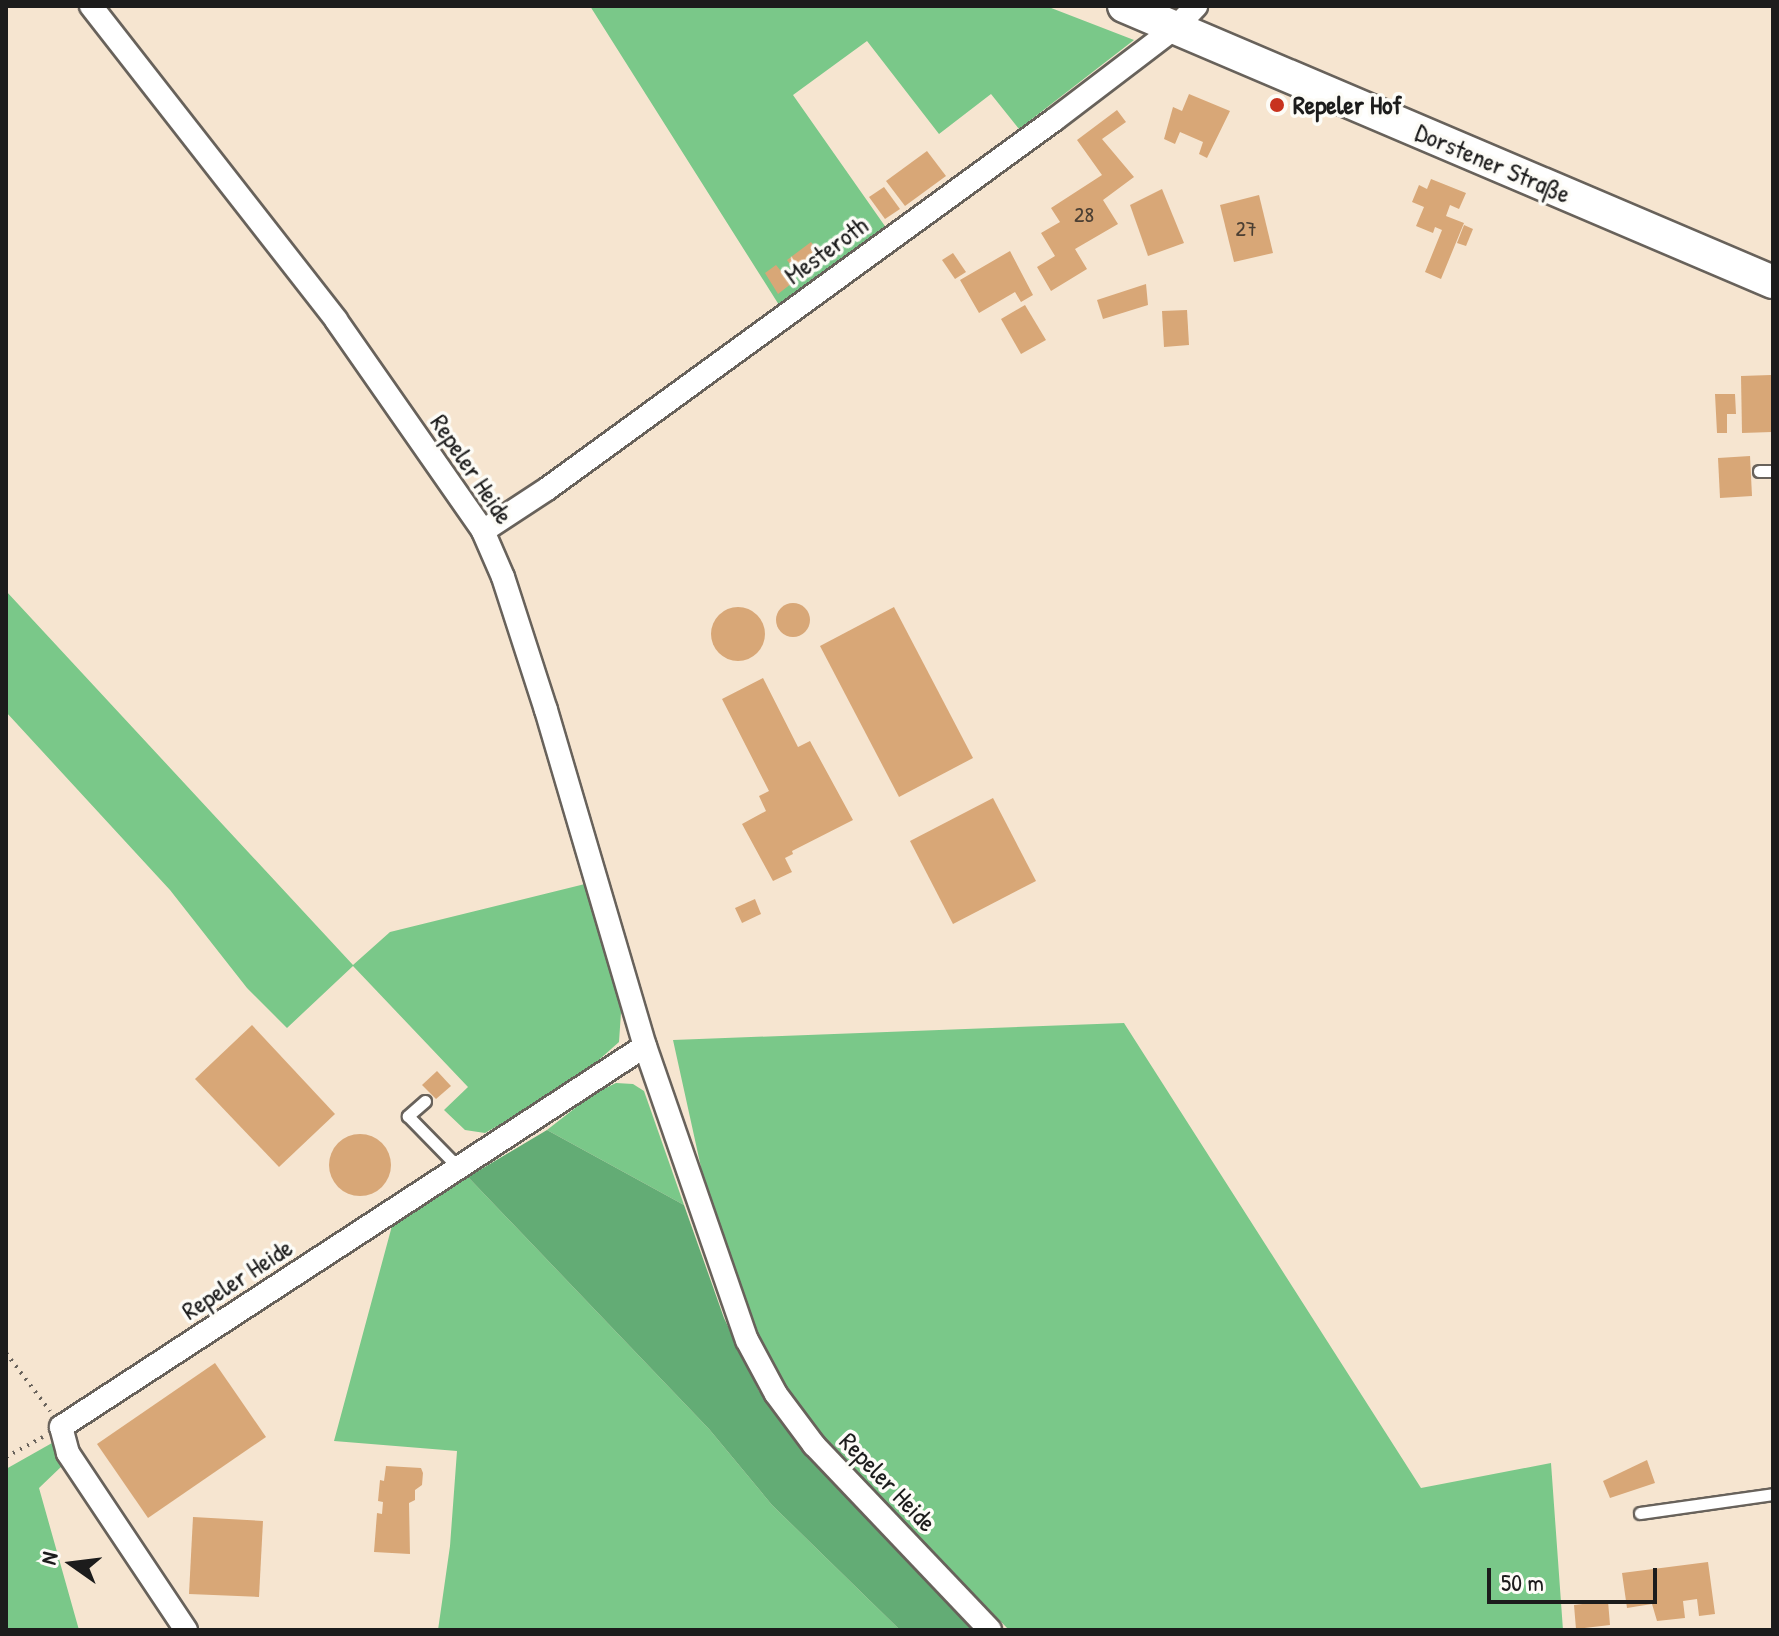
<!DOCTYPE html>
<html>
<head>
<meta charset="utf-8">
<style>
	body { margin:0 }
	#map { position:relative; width:1779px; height:1636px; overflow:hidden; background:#f6e5d0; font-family:"Patrick Hand",sans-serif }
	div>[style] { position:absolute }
	.green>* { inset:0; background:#7ac889 }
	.forest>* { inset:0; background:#63ac75 }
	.building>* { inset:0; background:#d8a777 }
	.round { border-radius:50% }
	.path>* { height:4px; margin-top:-2px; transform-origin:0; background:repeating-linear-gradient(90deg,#68625b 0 2px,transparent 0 8px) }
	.roads { filter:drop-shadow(2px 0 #68625b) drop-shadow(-2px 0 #68625b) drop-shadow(0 2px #68625b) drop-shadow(0 -2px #68625b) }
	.lane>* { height:11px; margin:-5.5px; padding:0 5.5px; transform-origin:5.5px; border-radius:5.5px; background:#fff }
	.street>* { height:22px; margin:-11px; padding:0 11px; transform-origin:11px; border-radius:11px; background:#fff }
	.secondary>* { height:32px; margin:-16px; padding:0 16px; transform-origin:16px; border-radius:16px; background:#fff }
	.dots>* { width:22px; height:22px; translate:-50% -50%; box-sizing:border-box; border:4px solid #fdfcf7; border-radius:50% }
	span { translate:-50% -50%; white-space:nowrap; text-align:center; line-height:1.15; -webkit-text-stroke:7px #fdfcf7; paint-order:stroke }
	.number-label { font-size:22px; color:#4b3f33 }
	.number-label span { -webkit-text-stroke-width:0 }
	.poi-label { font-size:26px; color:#1c1c1c; font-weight:700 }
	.left { translate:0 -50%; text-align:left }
	.street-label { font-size:26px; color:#1c1c1c }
	.frame { position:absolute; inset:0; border:8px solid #1c1c1c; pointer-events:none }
	.north { position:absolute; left:32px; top:1524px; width:80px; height:80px; -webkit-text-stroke:6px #fdfcf7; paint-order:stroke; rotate:284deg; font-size:22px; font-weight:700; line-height:32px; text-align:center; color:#1c1c1c }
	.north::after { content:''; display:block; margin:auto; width:28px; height:36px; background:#1c1c1c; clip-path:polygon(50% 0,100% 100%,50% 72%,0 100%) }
	.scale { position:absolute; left:1487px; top:1568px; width:170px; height:36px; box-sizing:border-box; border:4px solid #1c1c1c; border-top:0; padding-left:10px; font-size:24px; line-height:28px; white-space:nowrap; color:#1c1c1c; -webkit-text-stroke:6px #fdfcf7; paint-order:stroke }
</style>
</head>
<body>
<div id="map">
	<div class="green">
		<i style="clip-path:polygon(590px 6px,1046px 6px,1134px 40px,1019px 129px,991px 94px,939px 134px,867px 41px,793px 95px,887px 229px,779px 305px)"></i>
		<i style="clip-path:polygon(6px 591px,353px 965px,390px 932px,589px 883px,622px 998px,619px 1042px,574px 1082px,485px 1133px,465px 1130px,444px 1110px,468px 1087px,353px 966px,287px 1028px,247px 988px,170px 890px,6px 712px)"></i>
		<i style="clip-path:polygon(1124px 1023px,1421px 1488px,1551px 1463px,1563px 1630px,1009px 1630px,823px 1438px,768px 1361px,746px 1304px,706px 1190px,673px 1040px)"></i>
		<i style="clip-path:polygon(616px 1083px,633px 1084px,644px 1091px,684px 1205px,547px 1130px,593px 1094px)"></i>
		<i style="clip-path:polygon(468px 1177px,709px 1429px,772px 1505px,900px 1630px,438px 1630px,450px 1546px,457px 1451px,334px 1441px,393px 1222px)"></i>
		<i style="clip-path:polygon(52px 1443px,63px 1465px,39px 1488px,79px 1630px,6px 1630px,6px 1469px)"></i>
	</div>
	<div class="forest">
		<i style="clip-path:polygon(547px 1130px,684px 1205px,724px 1318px,759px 1391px,811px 1457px,984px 1630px,900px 1630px,772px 1505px,709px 1429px,468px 1177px)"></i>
	</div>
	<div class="building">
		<i style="clip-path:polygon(1189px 94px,1230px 111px,1207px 158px,1199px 154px,1203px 142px,1180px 132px,1175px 144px,1164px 139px,1173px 107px,1182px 111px)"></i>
		<i style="clip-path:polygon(1117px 110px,1126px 122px,1102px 139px,1134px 177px,1103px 200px,1118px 224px,1075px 249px,1087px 269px,1051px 291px,1037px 267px,1055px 256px,1041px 233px,1060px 222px,1051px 208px,1102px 175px,1077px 140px)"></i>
		<i style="clip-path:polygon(927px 151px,946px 176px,905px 206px,886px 181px)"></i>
		<i style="clip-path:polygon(1431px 179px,1466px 193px,1459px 209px,1450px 205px,1446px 216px,1464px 223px,1441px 279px,1425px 272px,1442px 230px,1435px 227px,1433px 233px,1416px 226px,1424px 207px,1412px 202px,1419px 185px,1427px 189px)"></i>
		<i style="clip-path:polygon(884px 187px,900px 209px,885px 219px,869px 197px)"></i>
		<i style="clip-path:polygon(1162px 189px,1184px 243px,1148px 256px,1130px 205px)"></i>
		<i style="clip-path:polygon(1259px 195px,1273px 253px,1234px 262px,1220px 205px)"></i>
		<i style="clip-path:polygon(1464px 225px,1473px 229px,1466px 246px,1457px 243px)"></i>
		<i style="clip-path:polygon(811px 242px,826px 262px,801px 280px,787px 260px)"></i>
		<i style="clip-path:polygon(1010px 251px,1033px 295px,1021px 302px,1015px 292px,979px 313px,960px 280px)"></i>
		<i style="clip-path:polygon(953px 253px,966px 272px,955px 279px,942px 260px)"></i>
		<i style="clip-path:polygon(776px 265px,781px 271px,787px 268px,796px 280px,778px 294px,765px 273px)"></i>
		<i style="clip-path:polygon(1146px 284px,1148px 305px,1103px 319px,1097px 300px)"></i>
		<i style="clip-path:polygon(1025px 305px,1046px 340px,1021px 354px,1001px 319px)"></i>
		<i style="clip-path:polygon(1187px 310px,1189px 345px,1164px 347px,1162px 311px)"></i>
		<i style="clip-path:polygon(1771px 375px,1772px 432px,1742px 433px,1741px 376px)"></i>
		<i style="clip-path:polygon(1715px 394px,1735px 394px,1736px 414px,1727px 414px,1727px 433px,1717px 433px)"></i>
		<i style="clip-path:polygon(1750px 456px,1752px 496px,1720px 498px,1718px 458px)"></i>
		<i class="round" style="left:776px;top:603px;width:34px;height:34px"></i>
		<i class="round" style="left:711px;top:607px;width:54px;height:54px"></i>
		<i style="clip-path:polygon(894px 607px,973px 758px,899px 797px,820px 646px)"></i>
		<i style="clip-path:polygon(763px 678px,798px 747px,810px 741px,853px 820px,792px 851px,793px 854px,785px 858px,792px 872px,773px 881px,742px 824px,766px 811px,759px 796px,769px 791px,722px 699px)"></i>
		<i style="clip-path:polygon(993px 798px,1036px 881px,953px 924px,910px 841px)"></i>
		<i style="clip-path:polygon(755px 899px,761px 914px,742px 923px,735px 908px)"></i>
		<i style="clip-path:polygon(252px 1025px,335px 1114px,279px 1167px,195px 1079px)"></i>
		<i style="clip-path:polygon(437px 1071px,451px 1086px,436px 1099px,422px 1085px)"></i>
		<i class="round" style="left:329px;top:1134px;width:62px;height:62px"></i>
		<i style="clip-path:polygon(215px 1363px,266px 1437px,148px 1518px,97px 1444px)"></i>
		<i style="clip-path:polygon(1647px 1460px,1655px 1483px,1610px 1498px,1603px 1481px)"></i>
		<i style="clip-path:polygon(386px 1466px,421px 1468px,423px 1473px,422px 1485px,415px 1490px,415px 1500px,409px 1503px,410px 1554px,374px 1552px,377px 1513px,382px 1514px,383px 1502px,378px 1501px,380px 1480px,384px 1481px)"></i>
		<i style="clip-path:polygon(193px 1517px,263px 1521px,259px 1597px,189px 1594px)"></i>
		<i style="clip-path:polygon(1708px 1562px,1715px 1614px,1699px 1616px,1697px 1599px,1683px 1601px,1685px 1618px,1657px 1621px,1652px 1604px,1627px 1608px,1622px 1573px)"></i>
		<i style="clip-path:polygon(1608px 1601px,1610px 1625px,1576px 1629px,1574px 1605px)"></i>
	</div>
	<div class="path">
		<i style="left:6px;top:1353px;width:73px;rotate:52.8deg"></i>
		<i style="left:6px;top:1457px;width:42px;rotate:-28.4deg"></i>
	</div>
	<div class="roads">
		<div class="lane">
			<i style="left:1759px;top:471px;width:14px"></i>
			<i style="left:425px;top:1101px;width:23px;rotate:139deg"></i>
			<i style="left:408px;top:1116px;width:73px;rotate:45.6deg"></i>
			<i style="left:1640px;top:1513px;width:134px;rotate:-8.1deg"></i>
		</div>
		<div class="street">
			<i style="left:91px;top:6px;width:398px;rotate:52deg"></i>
			<i style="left:336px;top:320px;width:257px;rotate:55.1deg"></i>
			<i style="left:483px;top:531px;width:50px;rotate:66.5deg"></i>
			<i style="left:503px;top:577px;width:140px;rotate:72.1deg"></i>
			<i style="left:546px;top:710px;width:350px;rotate:73.6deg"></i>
			<i style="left:645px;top:1046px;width:311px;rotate:70.9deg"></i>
			<i style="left:747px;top:1340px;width:61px;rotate:61.8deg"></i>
			<i style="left:776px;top:1394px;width:64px;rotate:53.3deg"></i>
			<i style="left:814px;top:1445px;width:255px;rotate:46.4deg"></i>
			<i style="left:483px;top:531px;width:77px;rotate:-33.3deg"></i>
			<i style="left:547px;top:489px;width:627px;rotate:-36.05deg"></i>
			<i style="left:1054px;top:120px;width:153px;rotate:-37.3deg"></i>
			<i style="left:1176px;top:27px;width:29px;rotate:-46deg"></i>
			<i style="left:186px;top:1630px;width:213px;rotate:-123.7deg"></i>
			<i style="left:68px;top:1453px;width:27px;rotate:-105deg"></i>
			<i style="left:61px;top:1427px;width:697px;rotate:-33.12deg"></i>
		</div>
		<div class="secondary">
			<i style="left:1124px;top:6px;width:705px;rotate:23.04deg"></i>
		</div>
	</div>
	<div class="dots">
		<i style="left:1277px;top:105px;background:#c8321e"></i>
	</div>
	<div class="number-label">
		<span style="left:1084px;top:215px">28</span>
		<span style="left:1246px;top:229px">27</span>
	</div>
	<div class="poi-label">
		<span class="left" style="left:1293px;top:105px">Repeler Hof</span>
	</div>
	<div class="street-label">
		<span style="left:1493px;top:163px;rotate:23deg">Dorstener Straße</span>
		<span style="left:826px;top:250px;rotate:-36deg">Mesteroth</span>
		<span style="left:472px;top:469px;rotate:56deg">Repeler Heide</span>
		<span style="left:237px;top:1279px;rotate:-33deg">Repeler Heide</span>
		<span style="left:888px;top:1482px;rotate:46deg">Repeler Heide</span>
	</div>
	<div class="frame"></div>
	<div class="north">N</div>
	<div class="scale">50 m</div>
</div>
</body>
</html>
